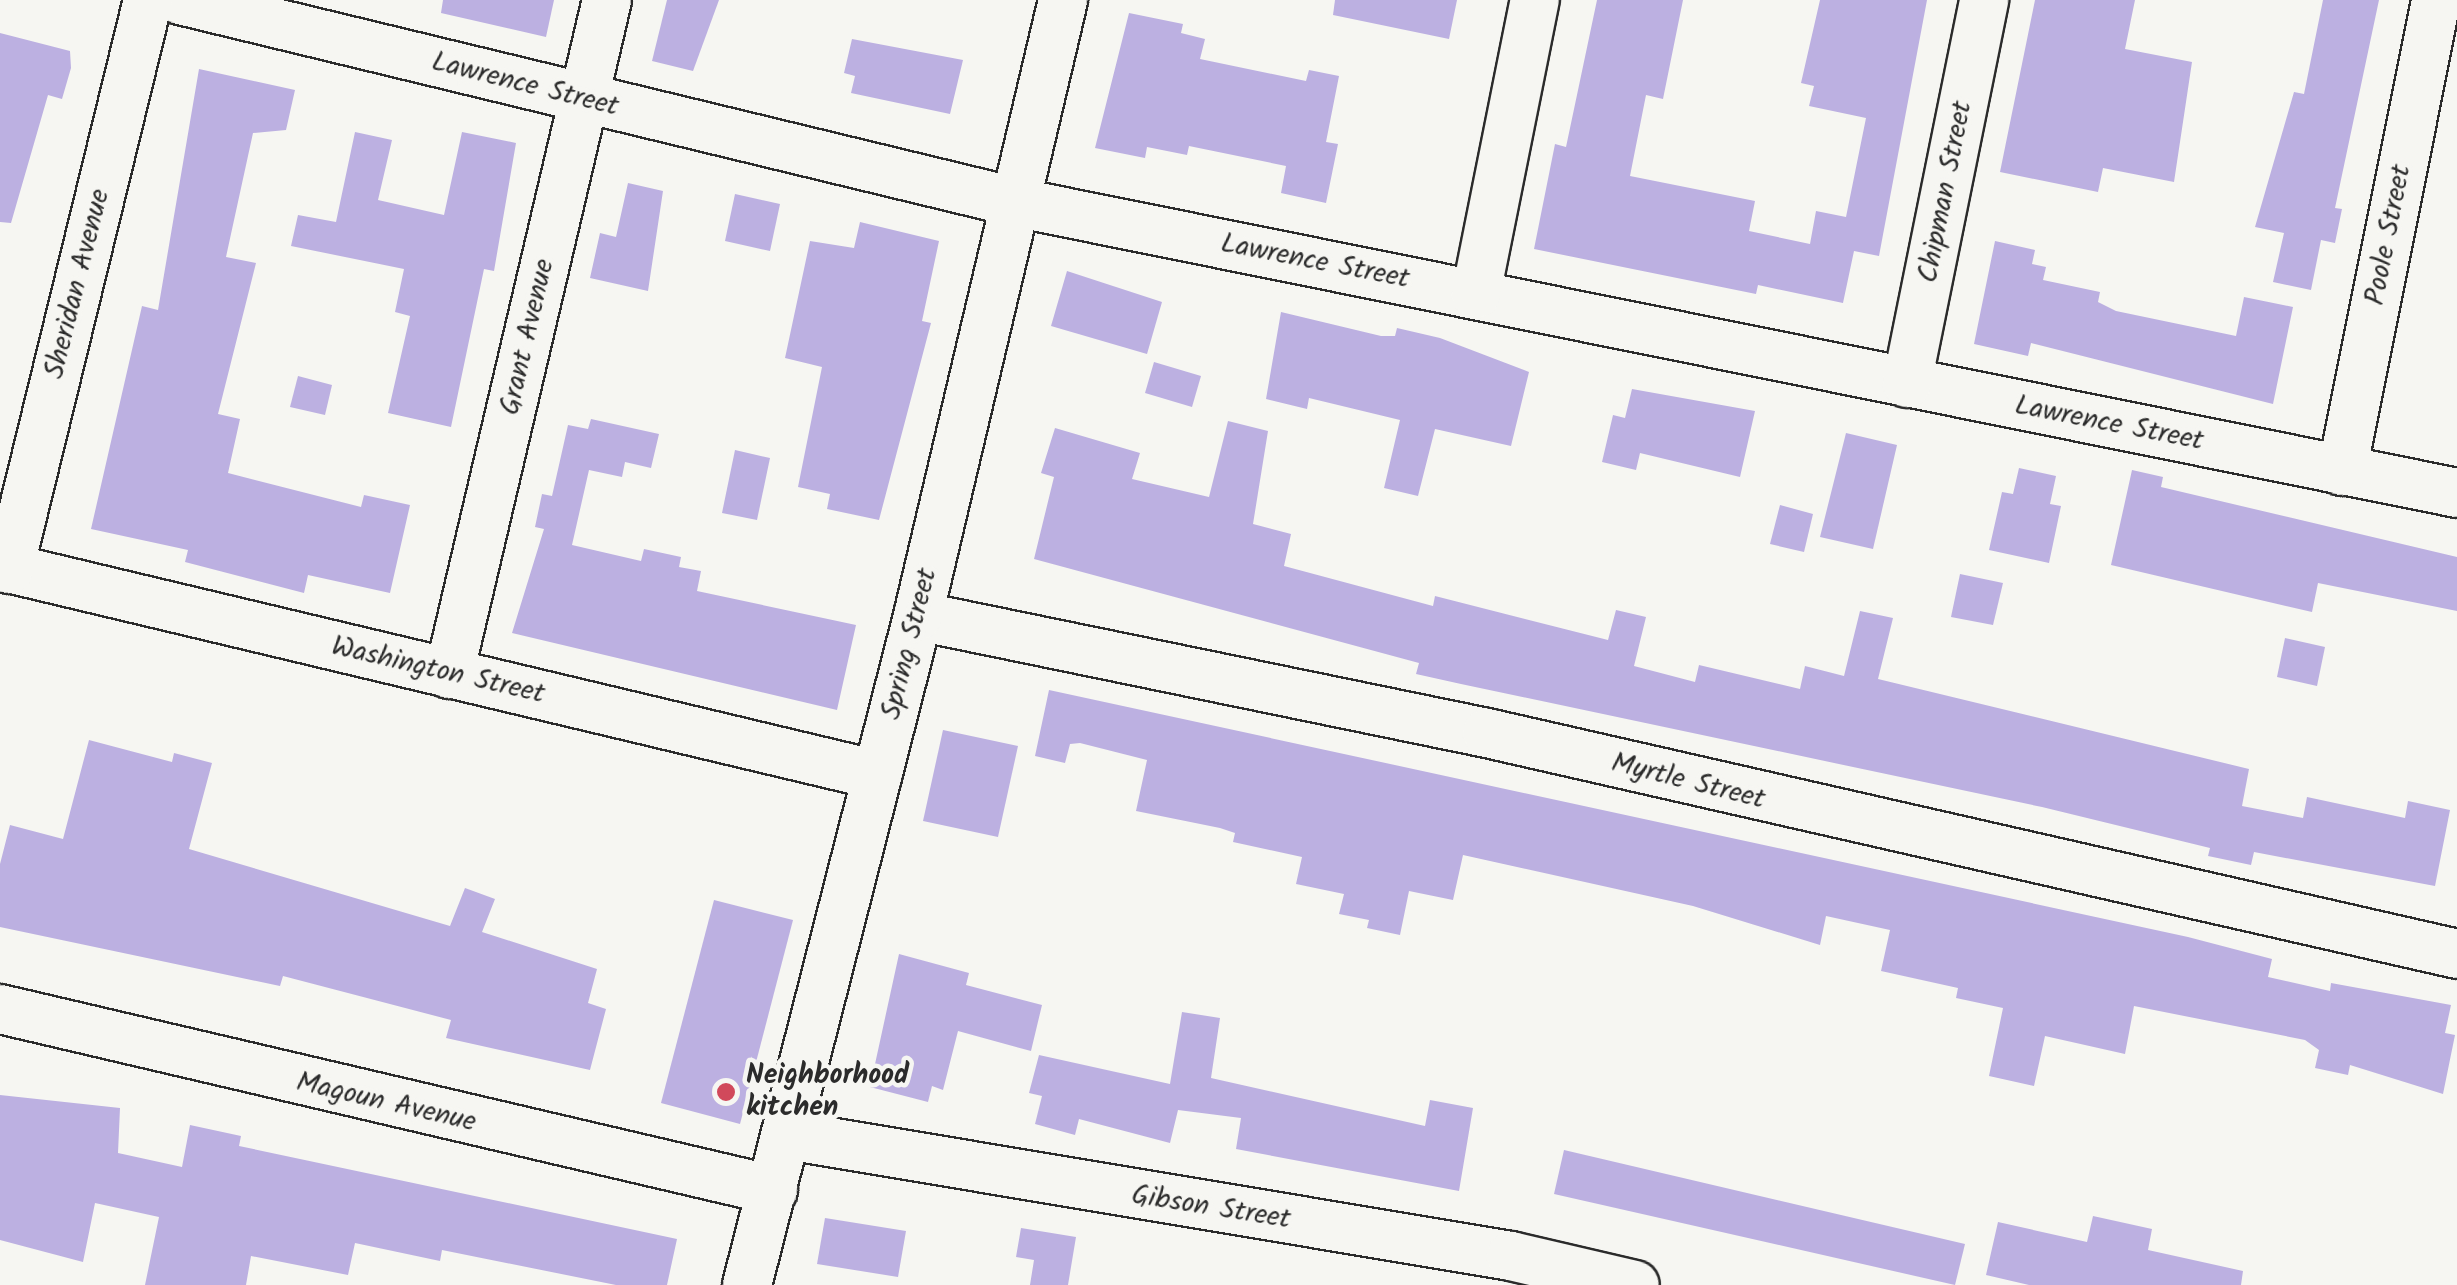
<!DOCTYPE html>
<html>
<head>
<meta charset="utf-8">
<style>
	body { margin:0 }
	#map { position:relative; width:2457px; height:1285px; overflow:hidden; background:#f6f6f2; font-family:Kalam,sans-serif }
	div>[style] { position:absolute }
	.building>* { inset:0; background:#bcb0e1 }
	.roads { filter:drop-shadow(2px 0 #2b2b2b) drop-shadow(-2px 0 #2b2b2b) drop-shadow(0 2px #2b2b2b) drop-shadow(0 -2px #2b2b2b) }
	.minor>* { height:48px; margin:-24px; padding:0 24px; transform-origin:24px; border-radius:24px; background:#f6f6f2 }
	.dots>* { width:28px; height:28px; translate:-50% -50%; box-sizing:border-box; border:5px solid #f6f6f2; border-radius:50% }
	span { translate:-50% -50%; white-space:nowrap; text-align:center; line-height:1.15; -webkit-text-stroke:9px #f6f6f2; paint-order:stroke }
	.street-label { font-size:28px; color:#2b2b2b }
	.poi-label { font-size:28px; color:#2b2b2b; font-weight:700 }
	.left { translate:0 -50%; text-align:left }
</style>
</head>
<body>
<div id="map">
	<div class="building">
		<i style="clip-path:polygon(443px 0,554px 0,546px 37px,441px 13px)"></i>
		<i style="clip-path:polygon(667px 0,719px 0,693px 71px,652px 61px)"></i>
		<i style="clip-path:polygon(1335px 0,1457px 0,1449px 39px,1333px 15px)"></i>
		<i style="clip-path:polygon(1597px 0,1683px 0,1663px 99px,1646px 95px,1630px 176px,1755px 201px,1749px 231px,1810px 244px,1816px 211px,1846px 217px,1866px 118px,1809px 106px,1814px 86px,1801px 83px,1820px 0,1927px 0,1879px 256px,1854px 251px,1843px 303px,1758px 285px,1756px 294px,1534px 249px,1555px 144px,1566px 147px)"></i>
		<i style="clip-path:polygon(2035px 0,2135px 0,2125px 49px,2192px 62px,2174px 182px,2103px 168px,2098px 192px,2000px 172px)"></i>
		<i style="clip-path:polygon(2323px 0,2379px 0,2335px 208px,2342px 209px,2335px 243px,2321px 240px,2311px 290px,2273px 282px,2284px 233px,2255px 227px,2294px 92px,2304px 94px)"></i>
		<i style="clip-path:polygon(1129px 13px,1183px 24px,1181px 33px,1205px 39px,1200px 59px,1306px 81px,1309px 70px,1339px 76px,1326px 142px,1338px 144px,1326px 203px,1281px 193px,1286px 166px,1189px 146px,1187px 155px,1147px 147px,1145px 158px,1095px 148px)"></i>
		<i style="clip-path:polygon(0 33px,70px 51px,71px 68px,62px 99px,48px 95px,11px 223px,0 222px)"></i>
		<i style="clip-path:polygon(852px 39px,963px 60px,950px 114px,851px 93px,855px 76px,844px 73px)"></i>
		<i style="clip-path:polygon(199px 69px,295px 90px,286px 130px,253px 133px,226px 257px,256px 263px,218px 414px,240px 419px,228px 473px,361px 507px,364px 495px,410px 505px,390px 593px,308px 575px,304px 593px,185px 562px,188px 550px,91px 529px,142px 306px,158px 310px)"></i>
		<i style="clip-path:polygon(355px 132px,392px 140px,378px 200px,444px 215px,462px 132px,516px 143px,494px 271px,484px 269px,451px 427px,388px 413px,410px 316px,395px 312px,404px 269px,291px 246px,298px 215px,336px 222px)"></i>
		<i style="clip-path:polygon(628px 183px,663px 191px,648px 291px,590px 278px,600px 233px,616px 237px)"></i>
		<i style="clip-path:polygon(735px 194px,780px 204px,770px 251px,725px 241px)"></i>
		<i style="clip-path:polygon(860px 222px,939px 241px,922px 321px,931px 323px,879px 520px,827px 509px,830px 494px,798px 487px,822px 367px,785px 358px,810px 241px,854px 248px)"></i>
		<i style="clip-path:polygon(1995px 241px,2035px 250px,2032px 264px,2046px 267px,2043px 280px,2100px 292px,2098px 302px,2116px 311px,2236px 336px,2244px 297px,2293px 307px,2273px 404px,2031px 343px,2028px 356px,1974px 344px)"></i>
		<i style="clip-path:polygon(1067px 271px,1162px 302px,1147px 354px,1051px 326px)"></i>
		<i style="clip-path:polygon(1281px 312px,1381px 336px,1395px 336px,1397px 328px,1440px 338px,1529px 372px,1511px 446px,1435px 429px,1418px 496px,1384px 488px,1400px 420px,1309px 398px,1307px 409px,1266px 399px)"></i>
		<i style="clip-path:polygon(1154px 362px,1201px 376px,1192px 407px,1145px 393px)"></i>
		<i style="clip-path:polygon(298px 376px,332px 385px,325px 415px,290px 407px)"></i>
		<i style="clip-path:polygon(1632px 389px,1755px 411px,1740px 477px,1640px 453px,1636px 470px,1602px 462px,1613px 415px,1625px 418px)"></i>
		<i style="clip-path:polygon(591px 419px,659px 434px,651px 468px,625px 462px,622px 477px,589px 470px,572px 545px,641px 561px,644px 549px,681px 557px,679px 567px,701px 571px,697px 591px,856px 625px,837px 710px,512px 633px,544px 529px,535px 527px,542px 494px,552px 496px,568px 425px,588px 429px)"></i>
		<i style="clip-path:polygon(1228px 421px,1268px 431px,1253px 524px,1291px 534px,1284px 566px,1433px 606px,1435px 596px,1608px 640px,1616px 610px,1646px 617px,1634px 666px,1695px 682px,1699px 665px,1800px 689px,1805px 666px,1844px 676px,1860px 611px,1893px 618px,1878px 679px,2249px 769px,2242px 806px,2303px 818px,2307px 797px,2405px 818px,2408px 801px,2450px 810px,2435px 886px,2254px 852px,2251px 865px,2208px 856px,2210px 848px,2042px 807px,1461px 684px,1416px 674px,1419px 663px,1034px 559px,1054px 477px,1041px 473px,1055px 428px,1140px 453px,1132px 479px,1209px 497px)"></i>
		<i style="clip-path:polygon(1846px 433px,1897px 445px,1873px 549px,1820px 537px)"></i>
		<i style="clip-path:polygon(735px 450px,770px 458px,757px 520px,722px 513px)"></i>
		<i style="clip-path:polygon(2019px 468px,2056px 476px,2050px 504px,2061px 506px,2049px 563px,1989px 550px,2002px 492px,2013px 494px)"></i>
		<i style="clip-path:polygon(2132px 470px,2163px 477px,2161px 487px,2457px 557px,2457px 611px,2318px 583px,2312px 612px,2111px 565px)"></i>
		<i style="clip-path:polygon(1780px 505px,1813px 514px,1804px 552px,1770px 544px)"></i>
		<i style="clip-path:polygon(1960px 574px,2003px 583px,1993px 625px,1951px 617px)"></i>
		<i style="clip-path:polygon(2285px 638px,2325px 647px,2317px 686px,2277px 677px)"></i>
		<i style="clip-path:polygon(1049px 690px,2188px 937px,2272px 959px,2268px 977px,2330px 991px,2331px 983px,2451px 1005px,2445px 1033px,2455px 1035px,2443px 1094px,2350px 1065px,2348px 1075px,2315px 1068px,2319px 1050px,2305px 1040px,2134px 1006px,2125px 1054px,2045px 1036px,2034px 1086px,1989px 1076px,2003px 1008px,1956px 998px,1958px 988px,1881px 971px,1890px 930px,1826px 916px,1820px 945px,1693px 906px,1463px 855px,1453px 900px,1409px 891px,1400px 935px,1367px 928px,1369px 920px,1339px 914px,1344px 894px,1296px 884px,1302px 857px,1233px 842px,1235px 833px,1220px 828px,1136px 811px,1147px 760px,1080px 743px,1070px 744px,1065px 763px,1035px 756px)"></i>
		<i style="clip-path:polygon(943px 730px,1018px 746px,998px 837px,923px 821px)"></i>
		<i style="clip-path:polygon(89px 740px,172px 762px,174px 753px,212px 763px,189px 849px,450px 926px,465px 888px,495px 899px,482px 932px,597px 969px,588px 1003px,606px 1009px,590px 1070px,446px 1038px,451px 1020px,283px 976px,280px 986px,0 927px,0 864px,10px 825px,63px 839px)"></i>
		<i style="clip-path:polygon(714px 900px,793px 920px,740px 1124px,661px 1103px)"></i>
		<i style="clip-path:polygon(899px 954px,969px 973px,966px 985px,1042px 1005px,1031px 1051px,958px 1031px,943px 1090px,932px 1086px,928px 1102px,870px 1087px)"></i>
		<i style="clip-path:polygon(1182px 1012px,1220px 1018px,1211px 1078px,1425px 1126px,1430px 1100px,1473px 1108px,1459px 1191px,1236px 1149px,1241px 1118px,1178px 1110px,1170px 1143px,1079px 1119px,1075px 1135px,1035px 1124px,1042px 1096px,1029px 1093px,1039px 1055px,1170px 1084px)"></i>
		<i style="clip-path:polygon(0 1095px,120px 1108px,118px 1153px,182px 1167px,190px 1125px,241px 1136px,239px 1146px,677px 1239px,667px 1285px,616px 1285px,442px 1250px,440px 1261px,355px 1243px,348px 1275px,251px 1256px,246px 1285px,145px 1285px,159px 1217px,95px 1203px,83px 1262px,0 1240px)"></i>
		<i style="clip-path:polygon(1564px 1150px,1965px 1244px,1955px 1285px,1554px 1194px)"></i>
		<i style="clip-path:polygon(2093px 1216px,2152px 1229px,2148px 1250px,2243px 1271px,2241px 1285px,2029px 1285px,1986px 1275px,1998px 1222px,2087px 1242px)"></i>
		<i style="clip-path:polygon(825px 1218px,906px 1231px,898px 1277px,817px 1264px)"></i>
		<i style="clip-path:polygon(1021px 1228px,1076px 1237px,1068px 1285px,1030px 1285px,1034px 1260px,1016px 1257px)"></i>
	</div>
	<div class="roads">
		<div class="minor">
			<i style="left:180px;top:0;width:863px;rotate:13.6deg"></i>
			<i style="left:1019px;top:203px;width:1467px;rotate:11.4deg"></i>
			<i style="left:1476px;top:294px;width:300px;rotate:-78.7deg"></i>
			<i style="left:1907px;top:383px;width:391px;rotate:-78.6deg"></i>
			<i style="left:2342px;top:471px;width:480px;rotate:-78.7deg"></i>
			<i style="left:0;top:566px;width:902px;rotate:13.4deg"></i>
			<i style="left:9px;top:569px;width:586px;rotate:-76.27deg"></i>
			<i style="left:918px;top:616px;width:581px;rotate:11.62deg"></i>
			<i style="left:1487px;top:733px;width:995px;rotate:12.83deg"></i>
			<i style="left:449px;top:674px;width:692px;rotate:-76.81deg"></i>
			<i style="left:0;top:1009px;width:794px;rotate:13.18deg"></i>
			<i style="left:787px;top:1135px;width:734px;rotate:9.49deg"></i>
			<i style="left:1511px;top:1256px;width:127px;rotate:13.2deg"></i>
			<i style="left:747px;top:1285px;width:691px;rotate:-75.66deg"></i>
			<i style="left:918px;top:616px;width:633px;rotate:-76.75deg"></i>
		</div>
	</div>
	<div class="dots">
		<i style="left:726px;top:1092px;background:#d1495b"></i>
	</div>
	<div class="street-label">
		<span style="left:525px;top:85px;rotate:14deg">Lawrence Street</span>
		<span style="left:1946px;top:192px;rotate:-79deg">Chipman Street</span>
		<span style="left:2389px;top:235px;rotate:-79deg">Poole Street</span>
		<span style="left:1315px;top:262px;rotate:11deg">Lawrence Street</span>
		<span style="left:78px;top:284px;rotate:-76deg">Sheridan Avenue</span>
		<span style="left:528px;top:337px;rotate:-77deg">Grant Avenue</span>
		<span style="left:2109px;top:424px;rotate:11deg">Lawrence Street</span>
		<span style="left:910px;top:644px;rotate:-76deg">Spring Street</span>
		<span style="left:438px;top:671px;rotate:13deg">Washington Street</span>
		<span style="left:1688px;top:782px;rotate:14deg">Myrtle Street</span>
		<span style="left:386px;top:1103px;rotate:13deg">Magoun Avenue</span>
		<span style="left:1211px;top:1208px;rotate:9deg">Gibson Street</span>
	</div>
	<div class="poi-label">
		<span class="left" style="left:746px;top:1092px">Neighborhood<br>kitchen</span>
	</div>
</div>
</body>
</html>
